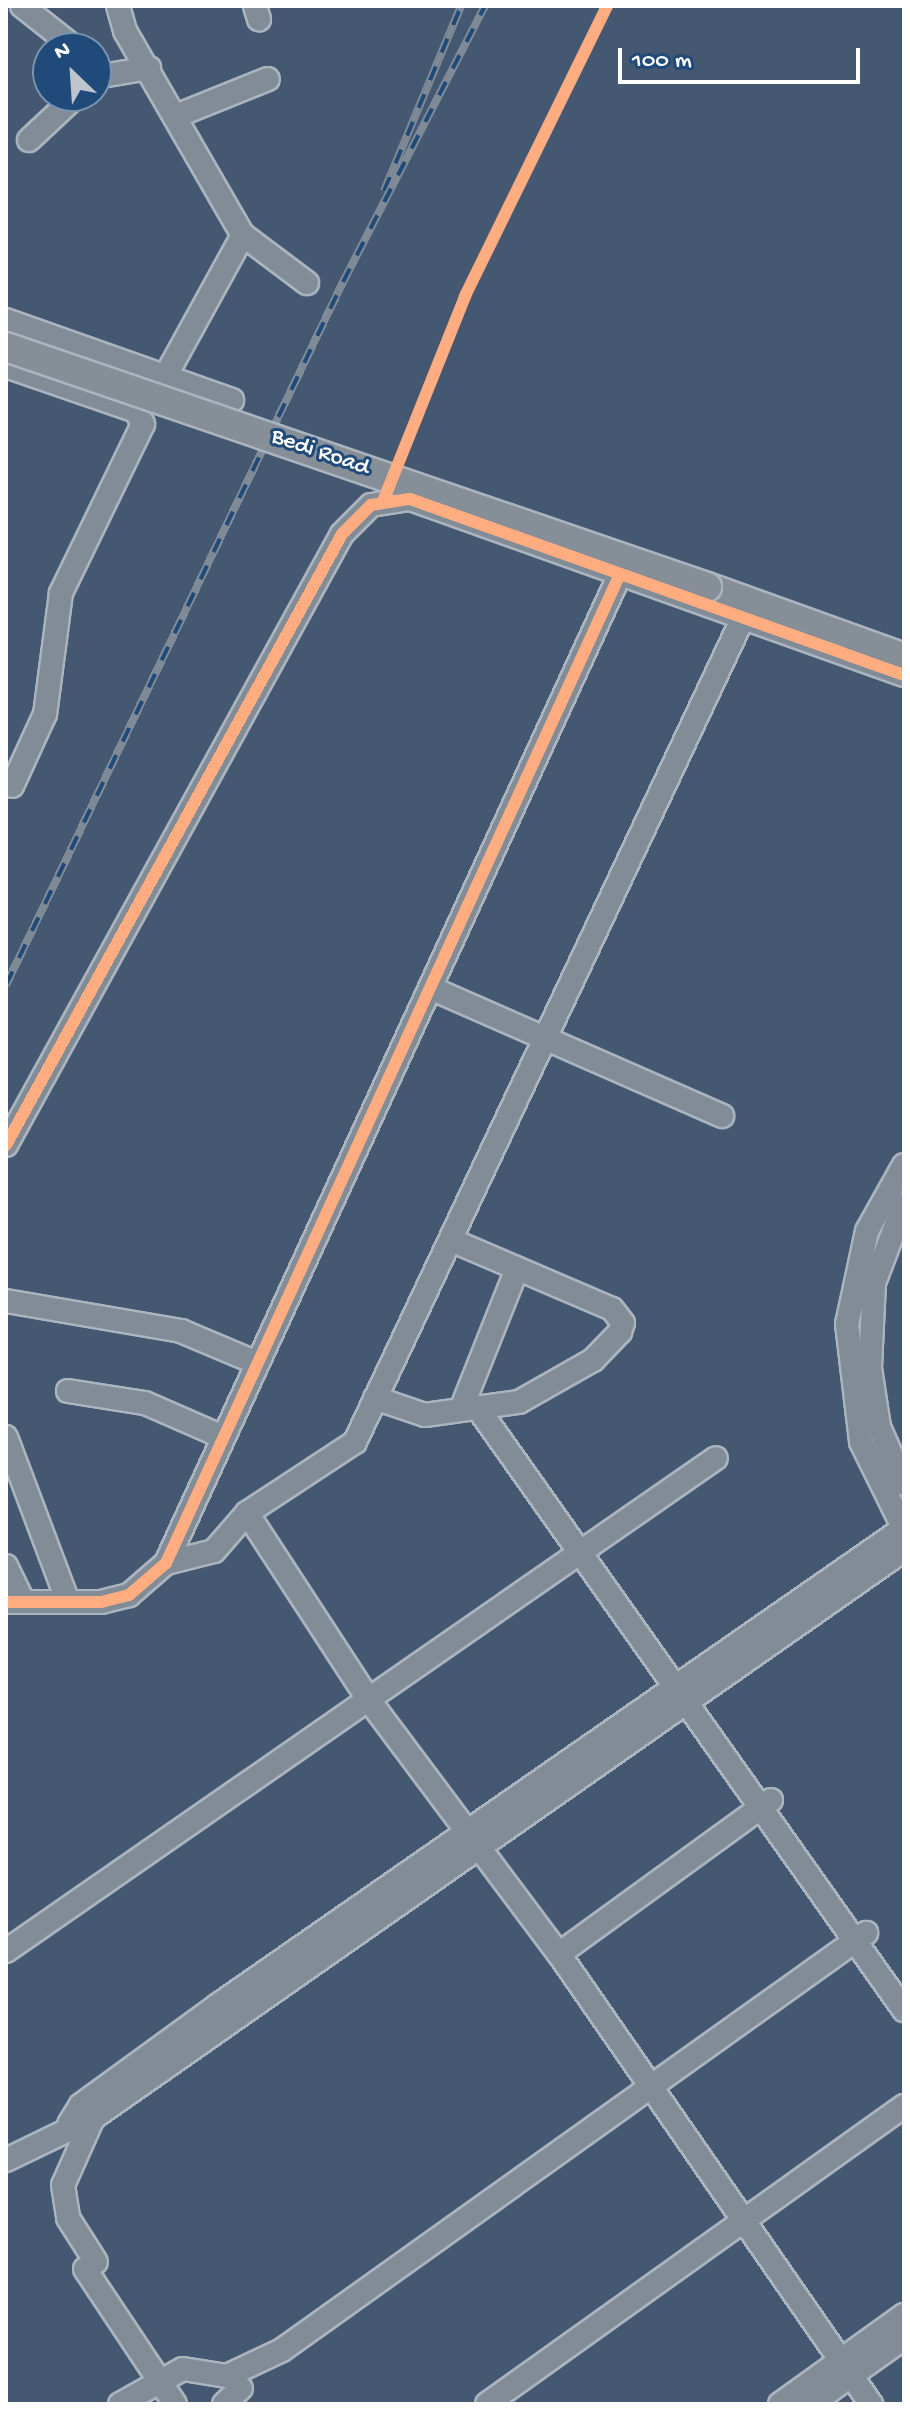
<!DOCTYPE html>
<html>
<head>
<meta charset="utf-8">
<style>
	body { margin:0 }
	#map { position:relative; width:910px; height:2410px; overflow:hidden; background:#455871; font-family:"Gochi Hand",sans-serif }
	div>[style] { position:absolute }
	.roads { filter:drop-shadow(2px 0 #abb4bf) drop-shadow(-2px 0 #abb4bf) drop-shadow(0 2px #abb4bf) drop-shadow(0 -2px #abb4bf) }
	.minor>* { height:22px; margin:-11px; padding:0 11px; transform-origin:11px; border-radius:11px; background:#828c97 }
	.major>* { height:28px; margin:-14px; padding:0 14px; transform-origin:14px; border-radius:14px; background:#868e98 }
	.rail>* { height:8px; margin-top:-4px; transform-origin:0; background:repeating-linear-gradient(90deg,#1f4a7a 0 15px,#808a96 0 30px); box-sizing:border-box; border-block:2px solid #808a96 }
	.bridges { filter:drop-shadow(2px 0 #abb4bf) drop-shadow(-2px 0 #abb4bf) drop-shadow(0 2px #abb4bf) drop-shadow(0 -2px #abb4bf) }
	.major-bridge>* { height:28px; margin:-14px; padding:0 14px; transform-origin:14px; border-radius:14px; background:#868e98 }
	.cycleway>* { height:12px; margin:-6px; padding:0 6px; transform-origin:6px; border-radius:6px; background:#ffac80 }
	span { translate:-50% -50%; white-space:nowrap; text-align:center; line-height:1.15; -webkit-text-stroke:6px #1f4a7a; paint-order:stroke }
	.street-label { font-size:24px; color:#fff }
	.frame { position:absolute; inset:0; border:8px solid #fff; pointer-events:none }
	.north { position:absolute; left:32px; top:32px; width:80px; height:80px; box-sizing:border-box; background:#1f4a7a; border:2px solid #7992af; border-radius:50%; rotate:335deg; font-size:22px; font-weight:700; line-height:32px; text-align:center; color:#fff }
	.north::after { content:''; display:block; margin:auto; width:28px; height:36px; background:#bec5cd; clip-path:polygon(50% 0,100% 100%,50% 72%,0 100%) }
	.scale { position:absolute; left:618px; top:48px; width:242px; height:36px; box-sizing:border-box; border:4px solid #fff; border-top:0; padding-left:10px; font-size:24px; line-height:28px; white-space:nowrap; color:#fff; -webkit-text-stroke:6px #1f4a7a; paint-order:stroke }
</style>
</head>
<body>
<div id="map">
	<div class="roads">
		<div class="minor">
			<i style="left:22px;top:6px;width:68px;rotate:38.4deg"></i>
			<i style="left:118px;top:6px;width:26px;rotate:74deg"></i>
			<i style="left:125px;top:31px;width:236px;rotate:60deg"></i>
			<i style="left:243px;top:235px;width:80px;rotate:36.9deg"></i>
			<i style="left:255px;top:6px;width:14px;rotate:73deg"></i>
			<i style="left:96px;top:77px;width:54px;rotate:-9.6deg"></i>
			<i style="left:176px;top:116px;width:99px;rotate:-21.9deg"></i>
			<i style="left:29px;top:140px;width:64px;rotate:-43.1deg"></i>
			<i style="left:6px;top:320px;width:240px;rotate:19.5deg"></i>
			<i style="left:6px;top:366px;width:138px;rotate:19.1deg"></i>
			<i style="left:136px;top:411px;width:15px;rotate:62deg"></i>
			<i style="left:143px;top:424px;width:188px;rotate:115.9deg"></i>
			<i style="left:61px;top:593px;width:122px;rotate:97.5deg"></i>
			<i style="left:45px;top:714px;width:79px;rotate:114.6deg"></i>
			<i style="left:165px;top:377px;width:162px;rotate:-61.2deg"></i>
			<i style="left:442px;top:993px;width:306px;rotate:23.7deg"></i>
			<i style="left:6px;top:1145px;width:697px;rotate:-61.19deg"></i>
			<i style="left:342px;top:534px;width:41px;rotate:-45deg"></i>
			<i style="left:371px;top:505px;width:39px;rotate:-9deg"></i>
			<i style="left:410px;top:499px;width:524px;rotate:19.61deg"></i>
			<i style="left:904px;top:1165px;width:76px;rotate:119.3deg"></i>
			<i style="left:867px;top:1231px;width:95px;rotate:102.1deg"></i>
			<i style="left:847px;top:1324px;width:119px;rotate:83.2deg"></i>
			<i style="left:861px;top:1442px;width:97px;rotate:63.7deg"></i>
			<i style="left:904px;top:1204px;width:85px;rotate:110.8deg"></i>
			<i style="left:874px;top:1283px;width:85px;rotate:92.7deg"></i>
			<i style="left:870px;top:1368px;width:60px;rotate:81.3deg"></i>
			<i style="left:879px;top:1427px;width:62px;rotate:66.3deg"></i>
			<i style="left:6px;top:1301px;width:178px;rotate:9.7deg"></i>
			<i style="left:181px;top:1331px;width:82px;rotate:22.8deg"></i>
			<i style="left:68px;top:1391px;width:78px;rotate:8.9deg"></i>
			<i style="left:145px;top:1403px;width:85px;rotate:23.6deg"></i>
			<i style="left:375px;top:1398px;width:53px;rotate:18.8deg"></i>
			<i style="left:425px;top:1415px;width:95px;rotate:-7.9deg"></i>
			<i style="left:519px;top:1402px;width:85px;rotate:-29.6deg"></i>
			<i style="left:593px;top:1360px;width:39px;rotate:-46deg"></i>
			<i style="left:620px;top:1332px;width:9px;rotate:-72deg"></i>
			<i style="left:623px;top:1323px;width:18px;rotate:-128deg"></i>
			<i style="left:612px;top:1309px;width:175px;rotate:-156.8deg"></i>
			<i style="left:462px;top:1407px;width:149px;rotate:-68.3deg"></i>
			<i style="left:477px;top:1407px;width:739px;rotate:54.7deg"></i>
			<i style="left:6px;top:1437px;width:173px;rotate:69.4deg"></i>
			<i style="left:247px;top:1513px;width:227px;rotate:56.9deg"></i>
			<i style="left:371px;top:1703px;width:314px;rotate:53.2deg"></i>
			<i style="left:559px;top:1954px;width:548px;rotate:55.27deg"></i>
			<i style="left:166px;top:1563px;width:49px;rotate:-14deg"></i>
			<i style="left:214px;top:1551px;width:50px;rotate:-49deg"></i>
			<i style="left:247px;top:1513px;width:129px;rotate:-33.3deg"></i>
			<i style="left:355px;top:1442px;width:911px;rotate:-64.79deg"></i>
			<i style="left:6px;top:1566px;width:34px;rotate:64deg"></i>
			<i style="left:6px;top:1602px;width:95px"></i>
			<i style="left:101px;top:1602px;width:29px;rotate:-14deg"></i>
			<i style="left:129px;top:1595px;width:49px;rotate:-40.9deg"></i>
			<i style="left:166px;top:1563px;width:1088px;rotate:-65.34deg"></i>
			<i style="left:6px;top:1951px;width:864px;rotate:-34.77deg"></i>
			<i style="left:559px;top:1954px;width:262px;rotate:-36deg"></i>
			<i style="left:93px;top:2118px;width:73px;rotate:114.1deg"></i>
			<i style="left:63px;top:2185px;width:33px;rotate:81deg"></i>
			<i style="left:68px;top:2218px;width:52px;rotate:57.5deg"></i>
			<i style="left:69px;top:2124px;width:22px;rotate:-58deg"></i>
			<i style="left:81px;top:2105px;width:170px;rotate:-36.1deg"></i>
			<i style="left:218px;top:2005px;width:836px;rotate:-34.81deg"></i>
			<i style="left:6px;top:2160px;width:97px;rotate:-25.8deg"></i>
			<i style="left:93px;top:2118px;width:990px;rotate:-35.01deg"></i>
			<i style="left:85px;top:2269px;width:162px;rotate:56.3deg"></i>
			<i style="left:120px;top:2404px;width:72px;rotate:-29.1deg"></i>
			<i style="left:183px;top:2369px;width:45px;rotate:9deg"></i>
			<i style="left:227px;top:2376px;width:61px;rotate:-25.3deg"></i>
			<i style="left:282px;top:2350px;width:718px;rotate:-35.53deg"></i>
			<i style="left:224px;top:2404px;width:23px;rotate:-43deg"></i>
			<i style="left:487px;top:2404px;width:513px;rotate:-35.55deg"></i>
			<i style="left:780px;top:2404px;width:153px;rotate:-35.7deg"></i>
			<i style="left:811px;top:2404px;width:114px;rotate:-35.4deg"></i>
		</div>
		<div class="major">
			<i style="left:707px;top:587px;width:209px;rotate:19.8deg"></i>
		</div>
	</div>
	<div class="rail">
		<i style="left:384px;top:191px;width:200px;rotate:-67.4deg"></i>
		<i style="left:6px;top:985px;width:780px;rotate:-64.39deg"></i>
		<i style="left:343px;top:282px;width:310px;rotate:-62.8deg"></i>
	</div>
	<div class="bridges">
		<div class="major-bridge">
			<i style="left:6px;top:347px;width:741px;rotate:18.9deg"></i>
		</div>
	</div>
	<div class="cycleway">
		<i style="left:384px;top:499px;width:219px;rotate:-68.2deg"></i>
		<i style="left:465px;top:296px;width:323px;rotate:-63.9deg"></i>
		<i style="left:6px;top:1145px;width:697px;rotate:-61.19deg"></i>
		<i style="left:342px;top:534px;width:41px;rotate:-45deg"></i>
		<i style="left:371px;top:505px;width:39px;rotate:-9deg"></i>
		<i style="left:410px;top:499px;width:524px;rotate:19.61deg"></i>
		<i style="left:6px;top:1602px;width:95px"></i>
		<i style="left:101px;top:1602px;width:29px;rotate:-14deg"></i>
		<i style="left:129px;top:1595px;width:49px;rotate:-40.9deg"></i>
		<i style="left:166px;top:1563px;width:1088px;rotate:-65.34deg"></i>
	</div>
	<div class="street-label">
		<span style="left:320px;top:453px;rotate:19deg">Bedi Road</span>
	</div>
	<div class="frame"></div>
	<div class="north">N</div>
	<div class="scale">100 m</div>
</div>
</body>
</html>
